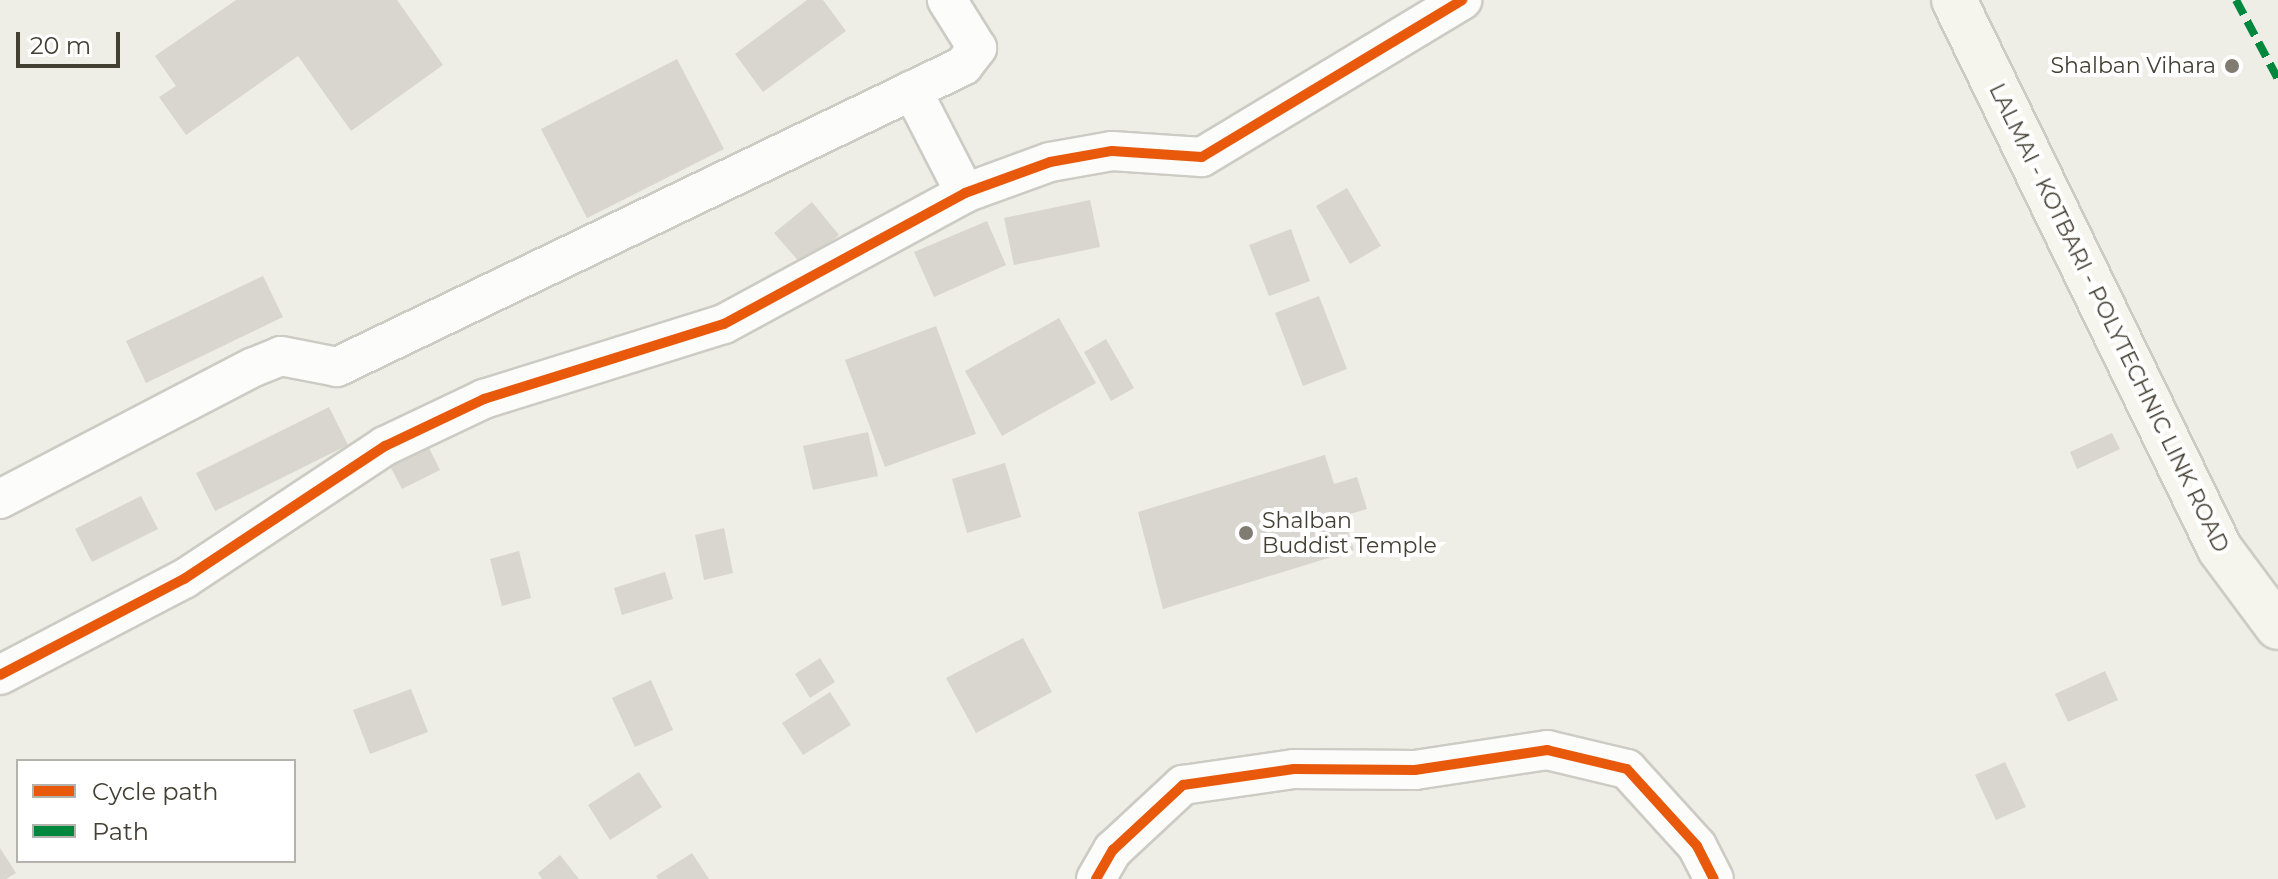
<!DOCTYPE html>
<html>
<head>
<meta charset="utf-8">
<style>
	body { margin:0 }
	#map { position:relative; width:2278px; height:879px; overflow:hidden; background:#eeede6; font-family:Montserrat,sans-serif }
	div>[style] { position:absolute }
	.building>* { inset:0; background:#d8d6ce }
	.roads { filter:drop-shadow(2px 0 #cccbc4) drop-shadow(-2px 0 #cccbc4) drop-shadow(0 2px #cccbc4) drop-shadow(0 -2px #cccbc4) }
	.minor>* { height:38px; margin:-19px; padding:0 19px; transform-origin:19px; border-radius:19px; background:#fcfcfb }
	.secondary>* { height:44px; margin:-22px; padding:0 22px; transform-origin:22px; border-radius:22px; background:#f6f5ed }
	.quiet>* { height:8px; margin-top:-4px; transform-origin:0; background:repeating-linear-gradient(90deg,#00873e 0 16px,transparent 0 24px) }
	.cycleway>* { height:10px; margin:-5px; padding:0 5px; transform-origin:5px; border-radius:5px; background:#e8590c }
	.dots>* { width:22px; height:22px; translate:-50% -50%; box-sizing:border-box; border:4px solid #fff; border-radius:50% }
	span { translate:-50% -50%; white-space:nowrap; text-align:center; line-height:1.15; -webkit-text-stroke:8px #fff; paint-order:stroke }
	.poi-label { font-size:22px; color:#443f33 }
	.right { translate:-100% -50%; text-align:right }
	.left { translate:0 -50%; text-align:left }
	.street-label { font-size:22px; color:#443f33 }
	.legend { position:absolute; left:16px; top:759px; width:280px; height:104px; box-sizing:border-box; background:#fff; border:2px solid #b4b2ad; margin:0; padding:10px 14px; list-style:none; font-size:24px; color:#443f33 }
	.legend li { display:flex; align-items:center; gap:16px; height:40px }
	.legend b { width:40px; border:2px solid #b4b2ad }
	.scale { position:absolute; left:16px; top:32px; width:104px; height:36px; box-sizing:border-box; border:4px solid #443f33; border-top:0; padding-left:10px; font-size:24px; line-height:28px; white-space:nowrap; color:#443f33; -webkit-text-stroke:6px #fff; paint-order:stroke }
</style>
</head>
<body>
<div id="map">
	<div class="building">
		<i style="clip-path:polygon(236px 0,397px 0,443px 65px,351px 131px,298px 56px,186px 135px,159px 97px,176px 86px,155px 56px)"></i>
		<i style="clip-path:polygon(807px 0,823px 0,846px 31px,763px 92px,735px 54px)"></i>
		<i style="clip-path:polygon(677px 59px,724px 149px,587px 218px,541px 129px)"></i>
		<i style="clip-path:polygon(1347px 188px,1381px 246px,1350px 264px,1316px 206px)"></i>
		<i style="clip-path:polygon(1090px 200px,1100px 247px,1014px 265px,1004px 218px)"></i>
		<i style="clip-path:polygon(812px 202px,839px 235px,802px 265px,774px 233px)"></i>
		<i style="clip-path:polygon(987px 221px,1006px 265px,934px 297px,914px 252px)"></i>
		<i style="clip-path:polygon(1291px 229px,1310px 281px,1269px 296px,1249px 245px)"></i>
		<i style="clip-path:polygon(263px 276px,283px 317px,146px 383px,126px 341px)"></i>
		<i style="clip-path:polygon(1319px 296px,1347px 369px,1303px 386px,1275px 313px)"></i>
		<i style="clip-path:polygon(1059px 318px,1096px 383px,1002px 436px,965px 371px)"></i>
		<i style="clip-path:polygon(936px 326px,976px 434px,885px 467px,845px 360px)"></i>
		<i style="clip-path:polygon(1106px 339px,1134px 388px,1111px 401px,1084px 352px)"></i>
		<i style="clip-path:polygon(329px 407px,348px 445px,215px 511px,196px 473px)"></i>
		<i style="clip-path:polygon(868px 432px,878px 476px,813px 490px,803px 446px)"></i>
		<i style="clip-path:polygon(2112px 433px,2120px 449px,2077px 469px,2070px 452px)"></i>
		<i style="clip-path:polygon(424px 438px,440px 470px,402px 489px,386px 458px)"></i>
		<i style="clip-path:polygon(1325px 455px,1334px 484px,1357px 477px,1367px 509px,1343px 516px,1354px 550px,1163px 609px,1138px 512px)"></i>
		<i style="clip-path:polygon(1005px 463px,1021px 517px,967px 533px,952px 479px)"></i>
		<i style="clip-path:polygon(141px 496px,158px 529px,92px 562px,75px 529px)"></i>
		<i style="clip-path:polygon(724px 528px,733px 573px,704px 580px,695px 535px)"></i>
		<i style="clip-path:polygon(519px 551px,531px 598px,502px 606px,490px 559px)"></i>
		<i style="clip-path:polygon(665px 572px,673px 599px,622px 615px,614px 588px)"></i>
		<i style="clip-path:polygon(1023px 638px,1052px 692px,976px 733px,946px 678px)"></i>
		<i style="clip-path:polygon(820px 658px,835px 682px,810px 698px,795px 674px)"></i>
		<i style="clip-path:polygon(2105px 671px,2118px 700px,2068px 722px,2055px 694px)"></i>
		<i style="clip-path:polygon(651px 680px,673px 730px,635px 747px,612px 698px)"></i>
		<i style="clip-path:polygon(411px 689px,428px 732px,370px 754px,353px 710px)"></i>
		<i style="clip-path:polygon(830px 692px,851px 725px,803px 755px,782px 723px)"></i>
		<i style="clip-path:polygon(2005px 762px,2026px 807px,1996px 820px,1975px 775px)"></i>
		<i style="clip-path:polygon(639px 772px,662px 807px,610px 840px,588px 805px)"></i>
		<i style="clip-path:polygon(0 848px,16px 873px,6px 879px,0 879px)"></i>
		<i style="clip-path:polygon(692px 853px,709px 879px,658px 879px,656px 876px)"></i>
		<i style="clip-path:polygon(560px 855px,579px 879px,542px 879px,538px 873px)"></i>
	</div>
	<div class="roads">
		<div class="minor">
			<i style="left:912px;top:90px;width:116px;rotate:62.8deg"></i>
			<i style="left:0;top:499px;width:286px;rotate:-27.5deg"></i>
			<i style="left:254px;top:367px;width:29px;rotate:-22deg"></i>
			<i style="left:281px;top:356px;width:57px;rotate:11.1deg"></i>
			<i style="left:337px;top:367px;width:695px;rotate:-25.68deg"></i>
			<i style="left:963px;top:66px;width:23px;rotate:-52deg"></i>
			<i style="left:977px;top:48px;width:57px;rotate:-122deg"></i>
			<i style="left:0;top:675px;width:208px;rotate:-27.6deg"></i>
			<i style="left:184px;top:579px;width:241px;rotate:-33.5deg"></i>
			<i style="left:385px;top:446px;width:110px;rotate:-25.4deg"></i>
			<i style="left:484px;top:399px;width:251px;rotate:-17.4deg"></i>
			<i style="left:724px;top:324px;width:274px;rotate:-28.5deg"></i>
			<i style="left:965px;top:193px;width:90px;rotate:-20deg"></i>
			<i style="left:1050px;top:162px;width:63px;rotate:-10.1deg"></i>
			<i style="left:1112px;top:151px;width:90px;rotate:3.8deg"></i>
			<i style="left:1202px;top:157px;width:304px;rotate:-31.1deg"></i>
			<i style="left:1096px;top:879px;width:34px;rotate:-60deg"></i>
			<i style="left:1113px;top:850px;width:96px;rotate:-42.9deg"></i>
			<i style="left:1183px;top:785px;width:112px;rotate:-8.2deg"></i>
			<i style="left:1294px;top:769px;width:121px;rotate:0.5deg"></i>
			<i style="left:1415px;top:770px;width:134px;rotate:-8.6deg"></i>
			<i style="left:1547px;top:750px;width:82px;rotate:13.4deg"></i>
			<i style="left:1627px;top:769px;width:104px;rotate:47.7deg"></i>
			<i style="left:1697px;top:846px;width:37px;rotate:63deg"></i>
		</div>
		<div class="secondary">
			<i style="left:1954px;top:0;width:610px;rotate:64.15deg"></i>
			<i style="left:2220px;top:549px;width:97px;rotate:53.4deg"></i>
		</div>
	</div>
	<div class="quiet">
		<i style="left:2236px;top:0;width:89px;rotate:62deg"></i>
	</div>
	<div class="cycleway">
		<i style="left:0;top:675px;width:208px;rotate:-27.6deg"></i>
		<i style="left:184px;top:579px;width:241px;rotate:-33.5deg"></i>
		<i style="left:385px;top:446px;width:110px;rotate:-25.4deg"></i>
		<i style="left:484px;top:399px;width:251px;rotate:-17.4deg"></i>
		<i style="left:724px;top:324px;width:274px;rotate:-28.5deg"></i>
		<i style="left:965px;top:193px;width:90px;rotate:-20deg"></i>
		<i style="left:1050px;top:162px;width:63px;rotate:-10.1deg"></i>
		<i style="left:1112px;top:151px;width:90px;rotate:3.8deg"></i>
		<i style="left:1202px;top:157px;width:304px;rotate:-31.1deg"></i>
		<i style="left:1096px;top:879px;width:34px;rotate:-60deg"></i>
		<i style="left:1113px;top:850px;width:96px;rotate:-42.9deg"></i>
		<i style="left:1183px;top:785px;width:112px;rotate:-8.2deg"></i>
		<i style="left:1294px;top:769px;width:121px;rotate:0.5deg"></i>
		<i style="left:1415px;top:770px;width:134px;rotate:-8.6deg"></i>
		<i style="left:1547px;top:750px;width:82px;rotate:13.4deg"></i>
		<i style="left:1627px;top:769px;width:104px;rotate:47.7deg"></i>
		<i style="left:1697px;top:846px;width:37px;rotate:63deg"></i>
	</div>
	<div class="dots">
		<i style="left:2232px;top:66px;background:#807c72"></i>
		<i style="left:1246px;top:533px;background:#807c72"></i>
	</div>
	<div class="poi-label">
		<span class="right" style="left:2216px;top:66px">Shalban Vihara</span>
		<span class="left" style="left:1262px;top:533px">Shalban<br>Buddist Temple</span>
	</div>
	<div class="street-label">
		<span style="left:2109px;top:318px;rotate:64deg">LALMAI - KOTBARI - POLYTECHNIC LINK ROAD</span>
	</div>
	<ul class="legend">
	<li><b style="height:10px;background:#e8590c"></b>Cycle path</li>
	<li><b style="height:10px;background:#00873e"></b>Path</li>
	</ul>
	<div class="scale">20 m</div>
</div>
</body>
</html>
